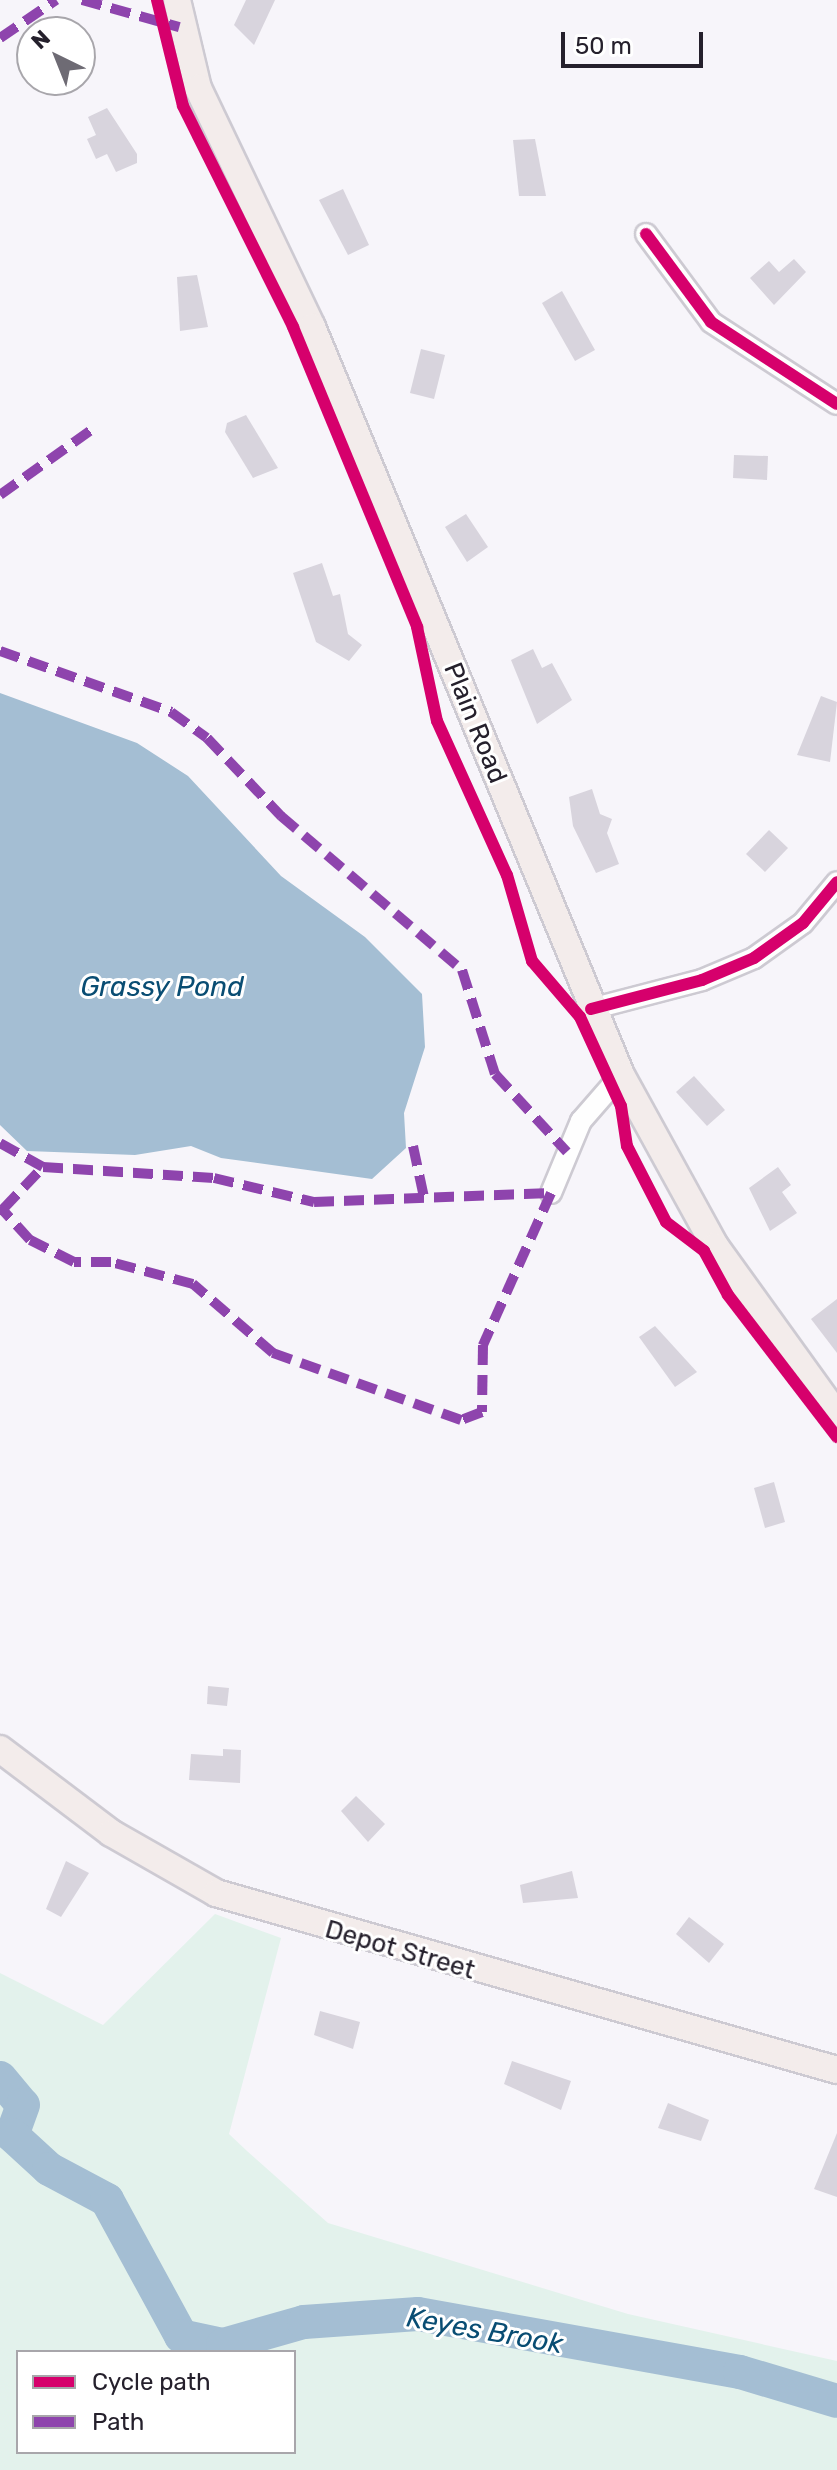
<!DOCTYPE html>
<html>
<head>
<meta charset="utf-8">
<style>
	body { margin:0 }
	#map { position:relative; width:837px; height:2470px; overflow:hidden; background:#f7f5fa; font-family:Rubik,sans-serif }
	div>[style] { position:absolute }
	.green>* { inset:0; background:#e3f2ec }
	.water>* { inset:0; background:#a4bed3 }
	.river>* { height:34px; margin:-17px; padding:0 17px; transform-origin:17px; border-radius:17px; background:#a4bed3 }
	.building>* { inset:0; background:#d8d4dd }
	.roads { filter:drop-shadow(2px 0 #cdcad2) drop-shadow(-2px 0 #cdcad2) drop-shadow(0 2px #cdcad2) drop-shadow(0 -2px #cdcad2) }
	.minor>* { height:20px; margin:-10px; padding:0 10px; transform-origin:10px; border-radius:10px; background:#fefefe }
	.major>* { height:26px; margin:-13px; padding:0 13px; transform-origin:13px; border-radius:13px; background:#f3eceb }
	.quiet>* { height:10px; margin-top:-5px; transform-origin:0; background:repeating-linear-gradient(90deg,#8e44ad 0 20px,transparent 0 30px) }
	.cycleway>* { height:12px; margin:-6px; padding:0 6px; transform-origin:6px; border-radius:6px; background:#d6006c }
	span { translate:-50% -50%; white-space:nowrap; text-align:center; line-height:1.15; -webkit-text-stroke:6px #fff; paint-order:stroke }
	.street-label { font-size:26px; color:#25202c }
	.water-label { font-size:28px; color:#094d73; font-style:italic }
	.legend { position:absolute; left:16px; top:2350px; width:280px; height:104px; box-sizing:border-box; background:#fff; border:2px solid #a8a6ab; margin:0; padding:10px 14px; list-style:none; font-size:24px; color:#25202c }
	.legend li { display:flex; align-items:center; gap:16px; height:40px }
	.legend b { width:40px; border:2px solid #a8a6ab }
	.north { position:absolute; left:16px; top:16px; width:80px; height:80px; box-sizing:border-box; background:#fff; border:2px solid #a8a6ab; border-radius:50%; rotate:317deg; font-size:22px; font-weight:700; line-height:32px; text-align:center; color:#25202c }
	.north::after { content:''; display:block; margin:auto; width:28px; height:36px; background:#6e6b74; clip-path:polygon(50% 0,100% 100%,50% 72%,0 100%) }
	.scale { position:absolute; left:561px; top:32px; width:142px; height:36px; box-sizing:border-box; border:4px solid #25202c; border-top:0; padding-left:10px; font-size:24px; line-height:28px; white-space:nowrap; color:#25202c; -webkit-text-stroke:6px #fff; paint-order:stroke }
</style>
</head>
<body>
<div id="map">
	<div class="green">
		<i style="clip-path:polygon(evenodd,215px 1914px,281px 1938px,229px 2134px,247px 2151px,328px 2223px,628px 2314px,837px 2361px,837px 2470px,0 2470px,0 1973px,103px 2025px,215px 1914px,18px 2352px,294px 2352px,294px 2452px,18px 2452px,18px 2352px)"></i>
	</div>
	<div class="water">
		<i style="clip-path:polygon(0 693px,137px 743px,188px 776px,281px 876px,365px 937px,422px 994px,425px 1047px,404px 1113px,406px 1148px,372px 1179px,221px 1158px,191px 1146px,135px 1155px,27px 1151px,0 1125px)"></i>
	</div>
	<div class="river">
		<i style="left:0;top:2078px;width:35px;rotate:50deg"></i>
		<i style="left:23px;top:2105px;width:32px;rotate:110deg"></i>
		<i style="left:12px;top:2135px;width:50px;rotate:42.6deg"></i>
		<i style="left:49px;top:2169px;width:66px;rotate:28.1deg"></i>
		<i style="left:107px;top:2200px;width:155px;rotate:61.4deg"></i>
		<i style="left:181px;top:2336px;width:43px;rotate:12.1deg"></i>
		<i style="left:223px;top:2345px;width:84px;rotate:-15.9deg"></i>
		<i style="left:304px;top:2322px;width:114px;rotate:-4deg"></i>
		<i style="left:418px;top:2314px;width:327px;rotate:10.2deg"></i>
		<i style="left:740px;top:2372px;width:101px;rotate:16.6deg"></i>
	</div>
	<div class="building">
		<i style="clip-path:polygon(246px 0,275px 0,254px 45px,234px 25px)"></i>
		<i style="clip-path:polygon(107px 108px,137px 154px,137px 163px,116px 172px,107px 154px,96px 159px,87px 139px,96px 135px,88px 117px)"></i>
		<i style="clip-path:polygon(535px 139px,546px 196px,519px 196px,513px 140px)"></i>
		<i style="clip-path:polygon(343px 189px,369px 245px,348px 255px,319px 200px)"></i>
		<i style="clip-path:polygon(794px 259px,806px 272px,774px 305px,750px 278px,769px 261px,779px 272px)"></i>
		<i style="clip-path:polygon(197px 275px,208px 327px,180px 331px,177px 277px)"></i>
		<i style="clip-path:polygon(562px 291px,595px 350px,575px 361px,542px 303px)"></i>
		<i style="clip-path:polygon(421px 349px,445px 355px,434px 399px,410px 393px)"></i>
		<i style="clip-path:polygon(246px 415px,278px 468px,253px 478px,225px 432px,227px 423px)"></i>
		<i style="clip-path:polygon(734px 455px,768px 456px,767px 480px,733px 478px)"></i>
		<i style="clip-path:polygon(466px 514px,488px 547px,467px 562px,445px 527px)"></i>
		<i style="clip-path:polygon(322px 563px,333px 596px,340px 594px,348px 634px,362px 645px,349px 661px,316px 642px,293px 573px)"></i>
		<i style="clip-path:polygon(533px 649px,542px 668px,552px 663px,572px 700px,537px 724px,511px 660px)"></i>
		<i style="clip-path:polygon(821px 696px,837px 702px,830px 762px,797px 755px)"></i>
		<i style="clip-path:polygon(592px 789px,600px 814px,612px 819px,607px 833px,619px 864px,596px 873px,573px 826px,569px 797px)"></i>
		<i style="clip-path:polygon(769px 830px,788px 848px,765px 872px,746px 854px)"></i>
		<i style="clip-path:polygon(694px 1076px,725px 1110px,707px 1126px,676px 1092px)"></i>
		<i style="clip-path:polygon(778px 1167px,791px 1185px,782px 1192px,797px 1213px,770px 1231px,749px 1188px)"></i>
		<i style="clip-path:polygon(837px 1299px,837px 1353px,811px 1319px)"></i>
		<i style="clip-path:polygon(655px 1326px,697px 1372px,675px 1387px,639px 1337px)"></i>
		<i style="clip-path:polygon(774px 1482px,785px 1522px,765px 1528px,754px 1488px)"></i>
		<i style="clip-path:polygon(208px 1686px,229px 1688px,227px 1706px,207px 1704px)"></i>
		<i style="clip-path:polygon(223px 1749px,241px 1750px,240px 1783px,189px 1780px,191px 1754px,223px 1756px)"></i>
		<i style="clip-path:polygon(356px 1796px,385px 1824px,368px 1842px,341px 1811px)"></i>
		<i style="clip-path:polygon(66px 1861px,89px 1873px,61px 1917px,46px 1909px)"></i>
		<i style="clip-path:polygon(572px 1871px,578px 1898px,523px 1903px,520px 1885px)"></i>
		<i style="clip-path:polygon(689px 1917px,724px 1944px,709px 1963px,676px 1934px)"></i>
		<i style="clip-path:polygon(320px 2011px,360px 2022px,353px 2049px,314px 2035px)"></i>
		<i style="clip-path:polygon(512px 2061px,571px 2081px,561px 2110px,504px 2084px)"></i>
		<i style="clip-path:polygon(668px 2103px,709px 2120px,701px 2141px,658px 2128px)"></i>
		<i style="clip-path:polygon(837px 2133px,837px 2197px,814px 2189px)"></i>
	</div>
	<div class="roads">
		<div class="minor">
			<i style="left:646px;top:234px;width:109px;rotate:53.5deg"></i>
			<i style="left:711px;top:322px;width:150px;rotate:33.1deg"></i>
			<i style="left:591px;top:1009px;width:115px;rotate:-14.6deg"></i>
			<i style="left:702px;top:980px;width:56px;rotate:-22.9deg"></i>
			<i style="left:754px;top:958px;width:60px;rotate:-35.5deg"></i>
			<i style="left:803px;top:923px;width:53px;rotate:-50.3deg"></i>
			<i style="left:551px;top:1193px;width:78px;rotate:-67.4deg"></i>
			<i style="left:581px;top:1121px;width:61px;rotate:-49deg"></i>
		</div>
		<div class="major">
			<i style="left:177px;top:0;width:90px;rotate:76.6deg"></i>
			<i style="left:198px;top:88px;width:265px;rotate:64.5deg"></i>
			<i style="left:312px;top:327px;width:809px;rotate:67.55deg"></i>
			<i style="left:621px;top:1075px;width:195px;rotate:61.2deg"></i>
			<i style="left:715px;top:1246px;width:208px;rotate:54.2deg"></i>
			<i style="left:0;top:1749px;width:139px;rotate:37.1deg"></i>
			<i style="left:111px;top:1833px;width:121px;rotate:29.7deg"></i>
			<i style="left:216px;top:1893px;width:646px;rotate:15.91deg"></i>
		</div>
	</div>
	<div class="quiet">
		<i style="left:82px;top:0;width:101px;rotate:15.6deg"></i>
		<i style="left:0;top:38px;width:68px;rotate:-34.2deg"></i>
		<i style="left:0;top:495px;width:115px;rotate:-35.5deg"></i>
		<i style="left:0;top:651px;width:182px;rotate:19.6deg"></i>
		<i style="left:171px;top:712px;width:44px;rotate:35.8deg"></i>
		<i style="left:207px;top:738px;width:108px;rotate:46.5deg"></i>
		<i style="left:281px;top:816px;width:238px;rotate:40.4deg"></i>
		<i style="left:462px;top:970px;width:109px;rotate:72.4deg"></i>
		<i style="left:495px;top:1074px;width:106px;rotate:47.3deg"></i>
		<i style="left:0;top:1143px;width:49px;rotate:29.2deg"></i>
		<i style="left:43px;top:1167px;width:171px;rotate:3.7deg"></i>
		<i style="left:214px;top:1178px;width:103px;rotate:13.5deg"></i>
		<i style="left:314px;top:1202px;width:237px;rotate:-2.2deg"></i>
		<i style="left:551px;top:1193px;width:167px;rotate:114.1deg"></i>
		<i style="left:483px;top:1345px;width:67px;rotate:90.9deg"></i>
		<i style="left:482px;top:1412px;width:22px;rotate:159deg"></i>
		<i style="left:461px;top:1420px;width:200px;rotate:-160.4deg"></i>
		<i style="left:273px;top:1353px;width:106px;rotate:-139.2deg"></i>
		<i style="left:193px;top:1284px;width:85px;rotate:-165deg"></i>
		<i style="left:111px;top:1262px;width:37px;rotate:180deg"></i>
		<i style="left:74px;top:1262px;width:49px;rotate:-153.4deg"></i>
		<i style="left:30px;top:1240px;width:45px;rotate:-132.3deg"></i>
		<i style="left:413px;top:1146px;width:57px;rotate:77.9deg"></i>
		<i style="left:3px;top:1209px;width:58px;rotate:-46.4deg"></i>
	</div>
	<div class="cycleway">
		<i style="left:157px;top:0;width:109px;rotate:76.2deg"></i>
		<i style="left:183px;top:106px;width:247px;rotate:63.5deg"></i>
		<i style="left:293px;top:327px;width:325px;rotate:67.5deg"></i>
		<i style="left:417px;top:627px;width:96px;rotate:78deg"></i>
		<i style="left:437px;top:721px;width:169px;rotate:65.6deg"></i>
		<i style="left:507px;top:875px;width:90px;rotate:73.8deg"></i>
		<i style="left:532px;top:961px;width:74px;rotate:49.4deg"></i>
		<i style="left:580px;top:1017px;width:98px;rotate:65.3deg"></i>
		<i style="left:621px;top:1106px;width:40px;rotate:81.5deg"></i>
		<i style="left:627px;top:1146px;width:85px;rotate:62.8deg"></i>
		<i style="left:666px;top:1222px;width:48px;rotate:37.3deg"></i>
		<i style="left:704px;top:1251px;width:50px;rotate:61.4deg"></i>
		<i style="left:728px;top:1295px;width:179px;rotate:52.5deg"></i>
		<i style="left:646px;top:234px;width:109px;rotate:53.5deg"></i>
		<i style="left:711px;top:322px;width:150px;rotate:33.1deg"></i>
		<i style="left:591px;top:1009px;width:115px;rotate:-14.6deg"></i>
		<i style="left:702px;top:980px;width:56px;rotate:-22.9deg"></i>
		<i style="left:754px;top:958px;width:60px;rotate:-35.5deg"></i>
		<i style="left:803px;top:923px;width:53px;rotate:-50.3deg"></i>
	</div>
	<div class="street-label">
		<span style="left:475px;top:723px;rotate:68deg">Plain Road</span>
		<span style="left:400px;top:1950px;rotate:16deg">Depot Street</span>
	</div>
	<div class="water-label">
		<span style="left:162px;top:987px">Grassy Pond</span>
		<span style="left:485px;top:2331px;rotate:10deg">Keyes Brook</span>
	</div>
	<ul class="legend">
	<li><b style="height:10px;background:#d6006c"></b>Cycle path</li>
	<li><b style="height:10px;background:#8e44ad"></b>Path</li>
	</ul>
	<div class="north">N</div>
	<div class="scale">50 m</div>
</div>
</body>
</html>
